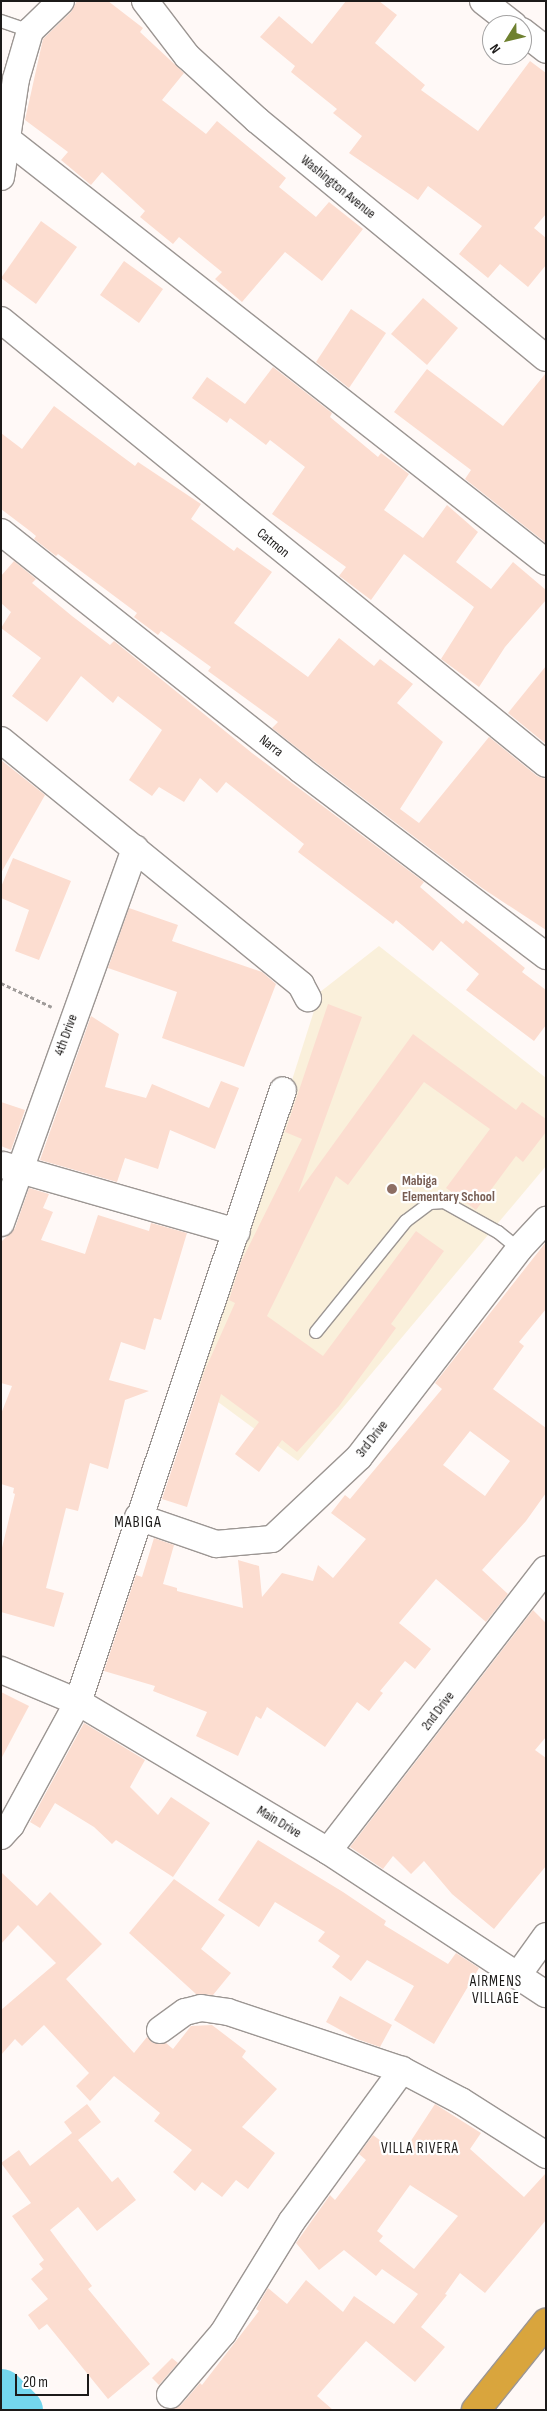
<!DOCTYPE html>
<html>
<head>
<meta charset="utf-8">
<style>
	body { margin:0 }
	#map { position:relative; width:547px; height:2411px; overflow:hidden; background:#fff9f7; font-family:"Sofia Sans Condensed",sans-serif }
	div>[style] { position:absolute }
	.education>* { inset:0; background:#faf0db }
	.river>* { height:45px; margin:-22.5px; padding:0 22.5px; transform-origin:22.5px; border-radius:22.5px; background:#74d6ed }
	.building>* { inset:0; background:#fcddd0 }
	.path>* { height:3px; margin-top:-1.5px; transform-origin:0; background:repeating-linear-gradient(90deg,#a09c9a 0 4px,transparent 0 6.5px) }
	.roads { filter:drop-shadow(1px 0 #9c9693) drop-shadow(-1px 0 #9c9693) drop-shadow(0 1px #9c9693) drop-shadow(0 -1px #9c9693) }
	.lane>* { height:12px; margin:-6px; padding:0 6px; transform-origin:6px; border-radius:6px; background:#fff }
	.street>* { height:26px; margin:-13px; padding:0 13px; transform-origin:13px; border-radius:13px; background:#fff }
	.highway>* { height:28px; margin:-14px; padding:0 14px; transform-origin:14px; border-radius:14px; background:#d9a53d }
	.dots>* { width:14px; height:14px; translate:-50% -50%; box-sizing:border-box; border:2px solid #fff; border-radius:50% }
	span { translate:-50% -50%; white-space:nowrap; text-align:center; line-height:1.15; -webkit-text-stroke:4.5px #fff; paint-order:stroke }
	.street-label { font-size:14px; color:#1c1a19 }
	.education-label { font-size:14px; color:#785e54; font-weight:700 }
	.left { translate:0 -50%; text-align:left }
	.neighbourhood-label { font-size:15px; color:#1c1a19; letter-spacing:1px }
	.quarter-label { font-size:16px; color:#1c1a19; letter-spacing:1px }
	.frame { position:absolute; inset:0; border:2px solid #1c1a19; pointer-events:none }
	.north { position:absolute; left:482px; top:15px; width:50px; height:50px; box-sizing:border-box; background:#fff; border:1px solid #a4a3a3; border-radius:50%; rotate:234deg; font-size:14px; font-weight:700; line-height:20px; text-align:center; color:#1c1a19 }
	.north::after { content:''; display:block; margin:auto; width:18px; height:22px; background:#6f8130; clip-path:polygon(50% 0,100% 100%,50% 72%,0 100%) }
	.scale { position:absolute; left:15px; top:2374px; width:74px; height:22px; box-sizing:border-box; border:2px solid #1c1a19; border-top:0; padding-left:6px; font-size:15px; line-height:18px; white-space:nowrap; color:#1c1a19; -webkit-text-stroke:4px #fff; paint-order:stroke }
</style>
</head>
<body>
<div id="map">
	<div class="education">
		<i style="clip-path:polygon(379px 946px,546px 1078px,546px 1166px,298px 1461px,195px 1385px,320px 992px)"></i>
	</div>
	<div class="river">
		<i style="left:1px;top:2391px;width:27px;rotate:45deg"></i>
	</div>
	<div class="building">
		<i style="clip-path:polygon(77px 1px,108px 1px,143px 28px,140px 32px,184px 73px,162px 100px,206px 134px,217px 121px,286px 178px,279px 187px,316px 217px,329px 202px,363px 229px,322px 281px,285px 252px,242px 302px,215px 279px,222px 272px,179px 237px,173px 244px,140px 217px,145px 211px,102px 172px,91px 185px,61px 160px,68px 152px,25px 120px,43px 39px,71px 12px)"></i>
		<i style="clip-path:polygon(346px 1px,379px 1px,397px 15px,375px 43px,425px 85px,421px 90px,478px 131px,530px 61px,546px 73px,546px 214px,534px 228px,546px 238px,546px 265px,528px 287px,500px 264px,488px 278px,459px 254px,482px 226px,428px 186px,418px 200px,349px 153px,362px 136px,333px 113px,337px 109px,291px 72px,295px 66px,260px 37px,279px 16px,312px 44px)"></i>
		<i style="clip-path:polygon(41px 221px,77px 247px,36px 304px,1px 278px)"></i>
		<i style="clip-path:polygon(124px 261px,163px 289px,139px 323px,100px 295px)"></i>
		<i style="clip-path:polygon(423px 298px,458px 328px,427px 365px,391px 334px)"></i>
		<i style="clip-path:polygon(351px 309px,386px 333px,349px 388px,316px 362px)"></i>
		<i style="clip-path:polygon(273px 367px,332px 413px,330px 417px,378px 457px,381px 453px,409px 474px,384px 510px,423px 538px,447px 505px,478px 532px,456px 562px,491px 589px,513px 562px,546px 590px,546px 600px,505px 647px,479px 687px,441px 659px,474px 607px,404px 554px,371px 600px,342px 578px,339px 576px,346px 567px,272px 514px,305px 467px,270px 440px,266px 445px,230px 418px,227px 423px,192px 398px,207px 377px,245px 404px)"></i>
		<i style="clip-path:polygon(427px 369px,503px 426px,546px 373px,546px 543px,465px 479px,471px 470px,394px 412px)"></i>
		<i style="clip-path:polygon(54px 406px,135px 466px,138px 462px,201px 504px,191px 519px,234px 551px,237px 547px,272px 572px,234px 623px,308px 677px,339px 638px,374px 666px,380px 659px,413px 684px,397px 703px,443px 742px,400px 809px,419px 823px,489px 737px,537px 776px,546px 779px,546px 930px,482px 888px,310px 758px,272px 728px,278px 722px,208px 671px,211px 667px,161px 631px,158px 635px,134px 617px,137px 613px,58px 554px,56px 556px,34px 539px,36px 536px,30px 531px,1px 509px,1px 433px,22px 449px)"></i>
		<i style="clip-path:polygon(14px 561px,36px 579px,32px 583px,72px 616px,110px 645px,114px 641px,252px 753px,424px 882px,420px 887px,463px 924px,466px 920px,525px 968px,522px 972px,546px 990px,546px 1025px,534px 1041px,466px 990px,479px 974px,441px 941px,433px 951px,396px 920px,393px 924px,298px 852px,304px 844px,226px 782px,217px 793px,200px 778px,184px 802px,159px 787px,152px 796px,129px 780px,162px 730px,118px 696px,113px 703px,81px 676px,47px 722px,12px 696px,41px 658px,1px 628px,11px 612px,1px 603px,1px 576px)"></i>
		<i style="clip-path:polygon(546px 666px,546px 744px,508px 713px)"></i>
		<i style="clip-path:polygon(1px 760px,45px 795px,1px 873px)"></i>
		<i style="clip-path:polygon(13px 858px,71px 881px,39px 960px,15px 951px,29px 910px,1px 898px,1px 887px)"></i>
		<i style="clip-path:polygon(129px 908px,178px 925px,172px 941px,262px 972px,276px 984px,244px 1067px,162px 1038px,177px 992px,108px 968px)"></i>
		<i style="clip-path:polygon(328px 1004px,362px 1017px,298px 1193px,413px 1034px,516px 1110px,522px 1102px,546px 1119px,546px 1132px,523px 1162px,516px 1156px,476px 1210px,446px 1188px,490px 1129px,424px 1082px,348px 1185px,336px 1176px,267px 1316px,323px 1356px,416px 1231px,444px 1251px,391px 1324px,396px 1328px,339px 1406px,297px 1452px,282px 1440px,259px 1472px,235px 1454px,259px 1422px,221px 1394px,187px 1507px,162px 1499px,205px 1370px,235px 1303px,229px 1300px,241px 1262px,302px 1139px,285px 1132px)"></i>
		<i style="clip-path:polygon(91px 1016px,119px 1034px,105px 1087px,146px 1098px,152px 1084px,209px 1108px,221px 1081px,239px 1088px,215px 1149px,170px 1130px,158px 1169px,125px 1158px,117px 1182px,40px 1160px)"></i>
		<i style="clip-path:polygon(1px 1102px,25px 1110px,11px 1150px,1px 1146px)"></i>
		<i style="clip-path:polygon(29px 1188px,49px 1194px,43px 1208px,53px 1212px,41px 1240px,85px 1254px,98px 1215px,149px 1231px,151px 1223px,187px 1233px,161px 1320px,154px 1318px,145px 1350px,121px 1342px,109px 1380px,149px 1391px,125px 1400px,108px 1469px,90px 1463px,78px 1511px,66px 1508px,46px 1588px,64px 1593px,54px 1627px,1px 1612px,1px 1552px,15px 1494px,13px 1493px,14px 1488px,1px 1484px,1px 1414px,12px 1386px,1px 1383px,1px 1242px,15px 1228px)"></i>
		<i style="clip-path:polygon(evenodd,546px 1242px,546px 1309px,519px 1342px,524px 1346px,493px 1389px,546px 1428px,546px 1493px,526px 1521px,482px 1570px,508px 1594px,486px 1622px,436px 1579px,399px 1623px,431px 1649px,415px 1669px,405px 1661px,380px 1691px,383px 1693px,369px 1711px,357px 1702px,325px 1747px,267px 1707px,261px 1719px,256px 1716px,238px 1756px,196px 1736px,207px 1712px,153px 1691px,155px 1686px,104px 1671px,136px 1575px,142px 1577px,154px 1538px,174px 1545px,163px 1584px,177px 1588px,177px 1591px,243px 1608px,238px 1560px,259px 1566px,262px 1597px,282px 1573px,313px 1581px,318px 1565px,333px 1578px,366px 1539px,331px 1513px,345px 1495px,350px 1499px,442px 1389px,435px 1383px,546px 1242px,470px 1431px,510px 1461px,485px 1496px,443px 1465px,470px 1431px)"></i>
		<i style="clip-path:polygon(533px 1610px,546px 1623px,546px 1737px,535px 1750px,546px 1758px,546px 1866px,494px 1929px,452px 1894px,424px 1861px,411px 1874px,393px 1856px,383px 1869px,350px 1847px)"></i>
		<i style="clip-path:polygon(1px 1692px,29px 1706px,1px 1759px)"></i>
		<i style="clip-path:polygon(84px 1723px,145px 1760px,130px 1787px,158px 1815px,171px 1797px,210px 1823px,173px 1877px,116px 1840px,112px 1844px,94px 1827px,55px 1803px,40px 1828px,30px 1822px)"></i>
		<i style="clip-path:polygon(258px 1840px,343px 1892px,386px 1921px,384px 1925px,448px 1964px,456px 1953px,479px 1968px,434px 2044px,394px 2020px,414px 1986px,367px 1960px,351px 1981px,332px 1967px,340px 1956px,318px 1941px,325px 1932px,275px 1902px,259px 1927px,218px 1900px)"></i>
		<i style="clip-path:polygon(1px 1872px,37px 1906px,50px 1892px,102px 1944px,66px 1979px,134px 2053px,147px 2037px,153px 2043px,166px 2043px,173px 2049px,191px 2026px,212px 2025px,246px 2051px,242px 2057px,277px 2089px,242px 2127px,275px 2153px,248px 2189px,236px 2180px,222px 2197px,202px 2182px,195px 2191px,173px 2172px,192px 2150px,154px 2121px,160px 2113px,114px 2076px,90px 2101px,76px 2086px,89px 2073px,44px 2025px,22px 2046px,15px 2039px,1px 2055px,1px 2010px,56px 1963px,18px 1925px,1px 1944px)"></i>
		<i style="clip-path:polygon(174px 1879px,225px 1915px,201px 1949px,231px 1973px,213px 1995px,196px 1994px,129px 1933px)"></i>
		<i style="clip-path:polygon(340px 1996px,392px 2025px,380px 2047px,357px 2039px,326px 2022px)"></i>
		<i style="clip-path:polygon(87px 2104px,101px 2122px,78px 2140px,112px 2182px,118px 2177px,136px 2200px,97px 2231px,78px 2207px,50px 2230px,92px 2286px,88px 2289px,150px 2364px,108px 2399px,47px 2324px,39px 2330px,28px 2315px,48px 2299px,31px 2279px,43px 2269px,39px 2264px,44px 2260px,12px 2216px,31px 2203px,1px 2163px,19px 2150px,30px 2166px,72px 2133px,64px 2122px)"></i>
		<i style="clip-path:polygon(evenodd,435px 2104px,481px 2133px,470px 2149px,524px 2197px,546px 2173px,546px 2220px,485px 2293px,460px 2273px,445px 2294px,447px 2295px,421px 2327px,445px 2347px,415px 2382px,366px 2341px,317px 2396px,333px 2410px,168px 2410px,181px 2405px,200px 2383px,202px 2385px,259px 2311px,256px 2309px,268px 2288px,287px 2304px,306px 2280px,343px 2312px,354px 2296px,394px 2324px,418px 2294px,382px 2269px,376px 2276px,344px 2250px,319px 2270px,296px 2243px,330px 2195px,335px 2200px,366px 2160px,359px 2154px,373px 2135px,401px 2156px,435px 2104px,410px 2185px,458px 2216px,414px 2269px,379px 2241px,383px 2236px,377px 2231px,410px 2185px)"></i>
		<i style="clip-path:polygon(172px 2358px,178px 2363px,159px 2385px,152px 2378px)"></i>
	</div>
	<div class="path">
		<i style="left:1px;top:983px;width:56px;rotate:25.2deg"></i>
	</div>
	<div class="roads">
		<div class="lane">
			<i style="left:1px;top:21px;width:31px;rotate:19deg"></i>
			<i style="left:316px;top:1332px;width:143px;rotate:-51deg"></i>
			<i style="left:406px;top:1221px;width:30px;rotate:-37deg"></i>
			<i style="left:430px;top:1203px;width:14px;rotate:-4deg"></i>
			<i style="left:444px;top:1202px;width:62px;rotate:29.1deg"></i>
			<i style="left:498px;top:1232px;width:27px;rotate:39deg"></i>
		</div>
		<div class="street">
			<i style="left:145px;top:1px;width:69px;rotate:52.6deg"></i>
			<i style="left:187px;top:56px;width:95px;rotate:42.4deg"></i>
			<i style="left:257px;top:120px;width:374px;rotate:39.5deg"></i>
			<i style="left:483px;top:1px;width:39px;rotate:38deg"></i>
			<i style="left:522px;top:31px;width:31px;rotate:38deg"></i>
			<i style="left:7px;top:139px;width:685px;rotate:38.12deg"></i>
			<i style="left:1px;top:177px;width:99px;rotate:-81.3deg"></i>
			<i style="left:16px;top:79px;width:50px;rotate:-73.7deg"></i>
			<i style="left:30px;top:31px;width:43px;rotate:-44.1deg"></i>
			<i style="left:1px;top:320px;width:703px;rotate:39.17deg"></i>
			<i style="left:1px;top:532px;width:383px;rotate:38.4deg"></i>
			<i style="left:301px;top:770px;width:308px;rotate:37.2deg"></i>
			<i style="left:1px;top:740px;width:387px;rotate:39.2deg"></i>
			<i style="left:301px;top:985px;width:15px;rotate:62deg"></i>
			<i style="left:3px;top:1165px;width:243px;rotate:16deg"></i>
			<i style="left:1px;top:1223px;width:398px;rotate:-70.3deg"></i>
			<i style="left:138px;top:1517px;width:83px;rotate:19.1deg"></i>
			<i style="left:216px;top:1544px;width:56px;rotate:-5.1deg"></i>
			<i style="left:272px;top:1539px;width:120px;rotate:-43.3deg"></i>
			<i style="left:359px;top:1457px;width:262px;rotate:-52.4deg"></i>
			<i style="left:519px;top:1249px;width:40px;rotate:-47deg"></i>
			<i style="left:1px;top:1670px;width:83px;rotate:22.6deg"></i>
			<i style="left:78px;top:1702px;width:291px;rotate:30.8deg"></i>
			<i style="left:328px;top:1851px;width:261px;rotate:33.3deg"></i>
			<i style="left:1px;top:1836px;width:15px;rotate:-48deg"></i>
			<i style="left:11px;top:1825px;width:140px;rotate:-61.4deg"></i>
			<i style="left:78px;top:1702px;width:645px;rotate:-71.48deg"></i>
			<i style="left:328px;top:1851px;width:356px;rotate:-52.3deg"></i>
			<i style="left:518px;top:1975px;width:48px;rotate:-54.3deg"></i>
			<i style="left:160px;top:2030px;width:31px;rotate:-36deg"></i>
			<i style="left:185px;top:2012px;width:16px;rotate:-14deg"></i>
			<i style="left:201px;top:2008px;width:27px;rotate:8deg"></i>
			<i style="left:228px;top:2012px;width:183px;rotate:18.4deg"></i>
			<i style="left:402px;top:2070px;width:67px;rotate:27.7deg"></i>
			<i style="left:461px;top:2101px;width:101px;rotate:32.4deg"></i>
			<i style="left:170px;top:2395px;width:82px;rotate:-49.5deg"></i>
			<i style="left:223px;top:2333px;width:132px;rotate:-58.4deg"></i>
			<i style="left:292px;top:2221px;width:187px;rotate:-53.9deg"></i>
		</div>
		<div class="highway">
			<i style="left:476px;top:2410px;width:112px;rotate:-51.2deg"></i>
		</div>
	</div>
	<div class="dots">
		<i style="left:392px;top:1189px;background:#8d6e63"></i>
	</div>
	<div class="street-label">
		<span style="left:338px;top:187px;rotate:39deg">Washington Avenue</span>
		<span style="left:273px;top:543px;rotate:39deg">Catmon</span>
		<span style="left:271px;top:746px;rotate:38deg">Narra</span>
		<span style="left:66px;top:1035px;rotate:-70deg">4th Drive</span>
		<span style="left:372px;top:1439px;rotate:-52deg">3rd Drive</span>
		<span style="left:438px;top:1711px;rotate:-53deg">2nd Drive</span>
		<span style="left:279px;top:1822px;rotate:31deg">Main Drive</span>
	</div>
	<div class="education-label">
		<span class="left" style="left:402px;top:1189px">Mabiga<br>Elementary School</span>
	</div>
	<div class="neighbourhood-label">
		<span style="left:496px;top:1990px">AIRMENS<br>VILLAGE</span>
		<span style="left:420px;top:2149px">VILLA RIVERA</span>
	</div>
	<div class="quarter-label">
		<span style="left:138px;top:1523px">MABIGA</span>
	</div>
	<div class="frame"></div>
	<div class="north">N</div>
	<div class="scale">20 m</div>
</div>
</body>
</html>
